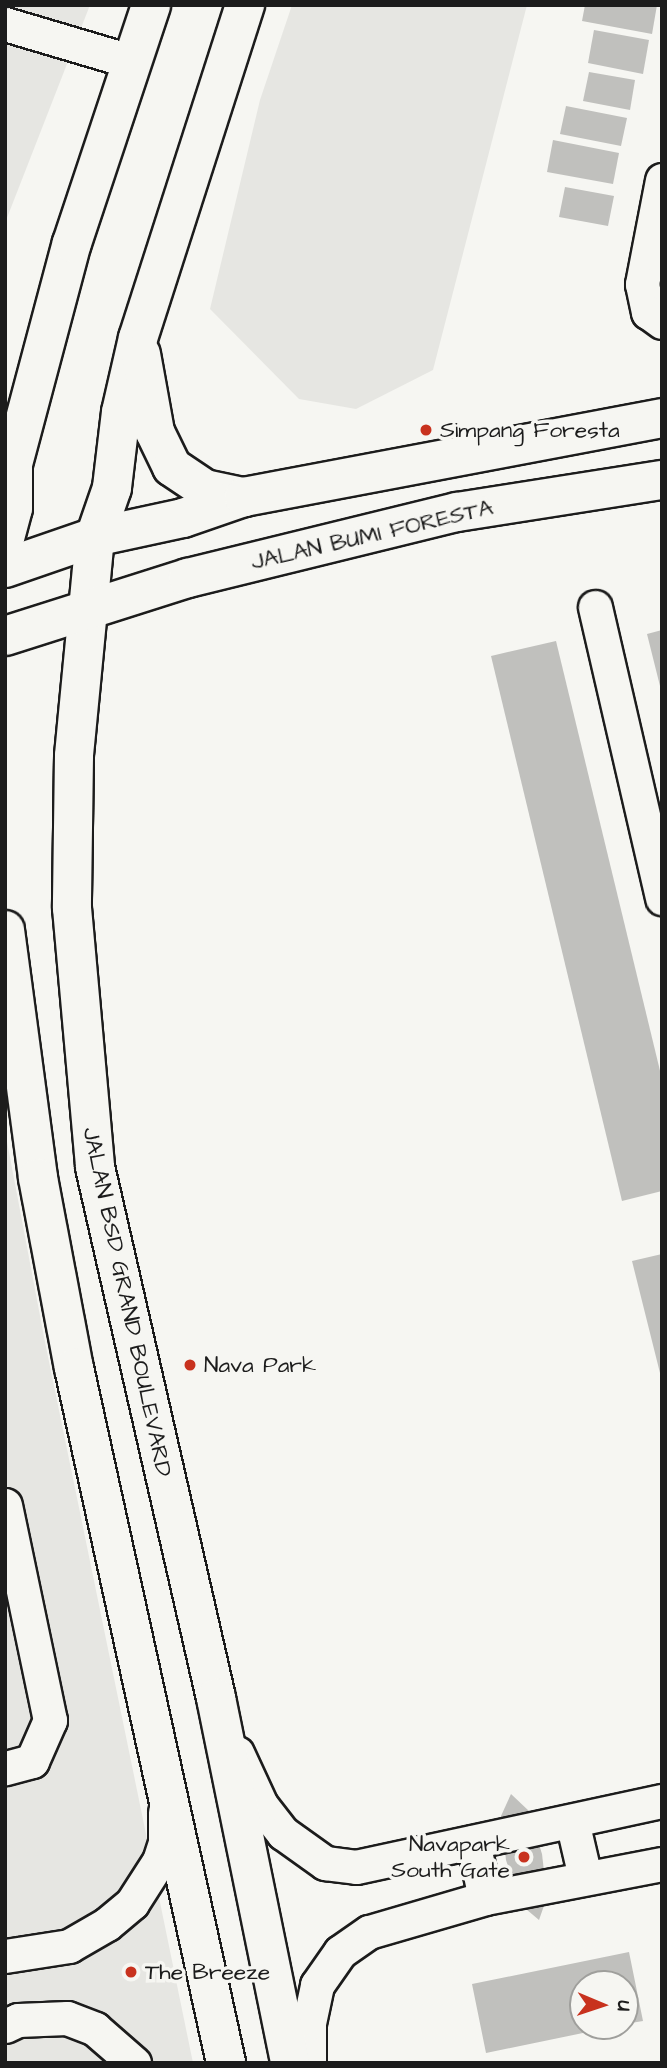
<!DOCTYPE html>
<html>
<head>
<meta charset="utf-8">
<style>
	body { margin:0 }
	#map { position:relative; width:667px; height:2068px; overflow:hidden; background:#f6f6f2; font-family:"Architects Daughter",sans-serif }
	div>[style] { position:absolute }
	.built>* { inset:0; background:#e6e6e2 }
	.building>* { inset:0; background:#c0c0bd }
	.roads { filter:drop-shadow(2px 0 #1c1c1c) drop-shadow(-2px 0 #1c1c1c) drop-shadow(0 2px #1c1c1c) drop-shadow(0 -2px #1c1c1c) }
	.minor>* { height:33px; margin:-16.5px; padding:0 16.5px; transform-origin:16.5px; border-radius:16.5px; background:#f6f6f2 }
	.major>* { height:38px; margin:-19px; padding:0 19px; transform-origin:19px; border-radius:19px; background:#f6f6f2 }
	.dots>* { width:19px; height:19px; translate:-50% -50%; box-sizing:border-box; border:4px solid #f6f6f2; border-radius:50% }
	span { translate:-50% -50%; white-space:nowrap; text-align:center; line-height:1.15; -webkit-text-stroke:7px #f6f6f2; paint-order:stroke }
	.poi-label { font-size:23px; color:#1c1c1c }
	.left { translate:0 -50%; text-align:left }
	.right { translate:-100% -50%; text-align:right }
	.street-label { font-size:23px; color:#1c1c1c }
	.frame { position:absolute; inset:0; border:7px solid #1c1c1c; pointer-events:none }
	.north { position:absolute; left:569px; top:1970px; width:70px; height:70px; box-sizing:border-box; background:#f6f6f2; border:2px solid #9f9f9c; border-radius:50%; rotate:92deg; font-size:19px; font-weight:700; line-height:28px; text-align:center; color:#1c1c1c }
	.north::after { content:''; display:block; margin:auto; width:24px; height:32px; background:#c8321e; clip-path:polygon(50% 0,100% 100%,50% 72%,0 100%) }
</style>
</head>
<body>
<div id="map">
	<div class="built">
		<i style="clip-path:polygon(5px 5px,90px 5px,5px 223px)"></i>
		<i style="clip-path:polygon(292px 5px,527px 5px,433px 370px,356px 409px,299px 399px,210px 309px,260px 100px)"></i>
		<i style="clip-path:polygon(5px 1131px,45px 1342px,193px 2063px,5px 2063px)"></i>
	</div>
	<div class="building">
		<i style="clip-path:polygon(585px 5px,657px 5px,652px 34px,582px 21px)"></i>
		<i style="clip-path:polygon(594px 30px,649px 40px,643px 74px,588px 63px)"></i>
		<i style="clip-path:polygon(589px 72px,635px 80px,630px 110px,583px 101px)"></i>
		<i style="clip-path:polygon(566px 106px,627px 118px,621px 146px,560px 134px)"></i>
		<i style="clip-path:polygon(553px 140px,619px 153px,613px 184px,547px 172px)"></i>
		<i style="clip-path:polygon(565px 187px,614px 196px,608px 226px,559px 217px)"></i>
		<i style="clip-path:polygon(662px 630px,662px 690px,661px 690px,647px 634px)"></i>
		<i style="clip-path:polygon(556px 641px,662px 1079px,662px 1191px,622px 1201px,491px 656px)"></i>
		<i style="clip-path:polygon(662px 1254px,662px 1377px,661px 1377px,632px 1261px)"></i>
		<i style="clip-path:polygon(511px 1794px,529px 1811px,542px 1854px,547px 1897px,539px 1920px,520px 1904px,506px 1860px,501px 1816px)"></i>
		<i style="clip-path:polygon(629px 1952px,643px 2021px,625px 2024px,625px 1984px,583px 1984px,583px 2026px,612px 2027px,486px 2053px,472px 1984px)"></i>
	</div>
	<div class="roads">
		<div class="minor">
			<i style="left:5px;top:24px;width:130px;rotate:16.5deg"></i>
			<i style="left:662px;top:180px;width:106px;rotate:100.9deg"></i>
			<i style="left:642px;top:284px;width:29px;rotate:78deg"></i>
			<i style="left:648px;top:312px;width:17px;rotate:36deg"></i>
			<i style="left:595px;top:607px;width:299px;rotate:77deg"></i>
			<i style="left:5px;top:1505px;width:220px;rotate:78.2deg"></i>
			<i style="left:50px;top:1720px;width:45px;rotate:113.7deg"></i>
			<i style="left:32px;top:1761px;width:28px;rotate:165deg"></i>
			<i style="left:237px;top:1753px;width:57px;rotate:65.2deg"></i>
			<i style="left:261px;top:1805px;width:36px;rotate:52deg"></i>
			<i style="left:283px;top:1833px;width:52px;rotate:35.5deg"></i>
			<i style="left:325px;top:1863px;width:31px;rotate:7deg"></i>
			<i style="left:356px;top:1867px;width:313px;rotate:-12.2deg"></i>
			<i style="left:572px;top:1821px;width:57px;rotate:76.9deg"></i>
			<i style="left:473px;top:1842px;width:57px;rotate:77.9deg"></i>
			<i style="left:5px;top:1956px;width:65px;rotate:-8.9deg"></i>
			<i style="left:69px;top:1946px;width:44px;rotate:-30.1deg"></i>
			<i style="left:107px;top:1924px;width:33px;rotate:-40deg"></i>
			<i style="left:132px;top:1903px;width:50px;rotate:-57.3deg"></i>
			<i style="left:159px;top:1861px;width:19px;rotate:-72deg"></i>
			<i style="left:165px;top:1843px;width:31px;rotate:-90deg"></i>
			<i style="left:5px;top:2026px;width:14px;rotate:-25deg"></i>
			<i style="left:18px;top:2020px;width:49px;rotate:-2.3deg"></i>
			<i style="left:67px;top:2018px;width:30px;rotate:21deg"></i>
			<i style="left:95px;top:2029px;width:52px;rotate:41.1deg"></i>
			<i style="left:309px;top:2063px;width:40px;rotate:-90deg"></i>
			<i style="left:309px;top:2023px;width:39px;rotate:-78deg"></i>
			<i style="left:317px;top:1985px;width:40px;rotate:-55.1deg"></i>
			<i style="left:340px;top:1952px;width:35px;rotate:-35deg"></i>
			<i style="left:369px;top:1932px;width:121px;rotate:-16.3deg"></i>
			<i style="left:485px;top:1898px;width:180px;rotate:-10.9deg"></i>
		</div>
		<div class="major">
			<i style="left:245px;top:5px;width:350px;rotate:107.8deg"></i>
			<i style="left:138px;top:338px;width:76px;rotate:102.9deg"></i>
			<i style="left:121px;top:412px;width:77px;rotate:96.8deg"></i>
			<i style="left:112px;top:488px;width:52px;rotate:109.1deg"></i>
			<i style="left:95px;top:537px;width:220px;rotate:95.5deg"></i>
			<i style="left:74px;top:756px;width:152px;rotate:90.8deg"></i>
			<i style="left:72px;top:908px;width:260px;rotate:84.9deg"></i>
			<i style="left:95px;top:1167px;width:545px;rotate:77.16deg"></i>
			<i style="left:216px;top:1698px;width:372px;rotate:78.5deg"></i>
			<i style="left:141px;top:354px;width:79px;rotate:79.8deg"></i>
			<i style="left:155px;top:432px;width:39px;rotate:64deg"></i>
			<i style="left:172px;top:467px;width:40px;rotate:34deg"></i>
			<i style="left:205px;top:489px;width:40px;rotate:12deg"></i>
			<i style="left:5px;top:538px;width:31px;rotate:-75deg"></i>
			<i style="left:13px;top:508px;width:44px;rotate:-90deg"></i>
			<i style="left:13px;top:464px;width:229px;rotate:-75.1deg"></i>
			<i style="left:72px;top:243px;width:251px;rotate:-71.6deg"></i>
			<i style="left:5px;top:568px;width:95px;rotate:-19deg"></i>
			<i style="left:95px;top:537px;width:90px;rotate:-12.2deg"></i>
			<i style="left:183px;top:518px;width:65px;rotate:-19deg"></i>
			<i style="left:244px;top:497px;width:425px;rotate:-10.7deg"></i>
			<i style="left:5px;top:636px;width:192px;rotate:-17.6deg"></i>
			<i style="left:188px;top:578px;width:277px;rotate:-13.8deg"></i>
			<i style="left:457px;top:512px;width:207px;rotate:-8.9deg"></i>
			<i style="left:5px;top:930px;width:250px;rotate:82.4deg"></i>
			<i style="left:38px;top:1178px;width:193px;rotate:79.3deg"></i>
			<i style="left:74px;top:1368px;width:711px;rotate:77.66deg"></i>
		</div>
	</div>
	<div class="dots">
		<i style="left:426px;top:430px;background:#c8321e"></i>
		<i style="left:190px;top:1365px;background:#c8321e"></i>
		<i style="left:524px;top:1857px;background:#c8321e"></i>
		<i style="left:131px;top:1972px;background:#c8321e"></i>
	</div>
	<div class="poi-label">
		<span class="left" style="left:440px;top:430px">Simpang Foresta</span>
		<span class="left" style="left:204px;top:1365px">Nava Park</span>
		<span class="right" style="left:510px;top:1857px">Navapark<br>South Gate</span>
		<span class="left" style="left:145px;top:1972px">The Breeze</span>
	</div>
	<div class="street-label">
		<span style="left:372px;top:535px;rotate:-13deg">JALAN BUMI FORESTA</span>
		<span style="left:127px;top:1302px;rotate:78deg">JALAN BSD GRAND BOULEVARD</span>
	</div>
	<div class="frame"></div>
	<div class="north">U</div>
</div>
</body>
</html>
